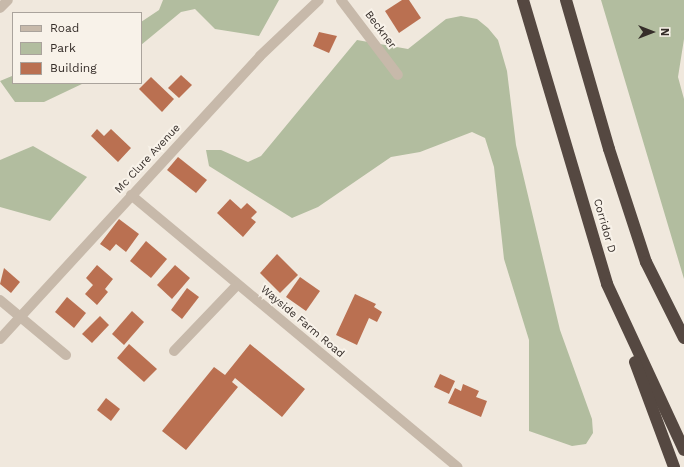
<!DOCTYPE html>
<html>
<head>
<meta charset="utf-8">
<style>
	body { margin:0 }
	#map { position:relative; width:684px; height:467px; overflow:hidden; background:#f0e8dd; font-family:"Work Sans",sans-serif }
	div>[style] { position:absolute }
	.green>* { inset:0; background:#b2bd9f }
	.building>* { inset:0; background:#ba7051 }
	.minor>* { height:10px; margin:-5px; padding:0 5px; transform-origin:5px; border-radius:5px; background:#c7b9aa }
	.highway>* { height:12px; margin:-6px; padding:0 6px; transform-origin:6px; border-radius:6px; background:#554841 }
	span { translate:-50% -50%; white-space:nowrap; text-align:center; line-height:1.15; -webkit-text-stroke:4px #f8f2e9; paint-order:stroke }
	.street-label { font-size:11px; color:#352d29 }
	.legend { position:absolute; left:12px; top:12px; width:130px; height:72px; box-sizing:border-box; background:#f8f2e9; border:1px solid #aaa39c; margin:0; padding:5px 7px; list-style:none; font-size:12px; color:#352d29 }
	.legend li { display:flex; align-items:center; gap:8px; height:20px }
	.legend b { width:20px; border:1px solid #aaa39c }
	.north { position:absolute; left:632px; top:12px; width:40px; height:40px; -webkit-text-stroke:3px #f8f2e9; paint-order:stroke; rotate:90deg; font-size:11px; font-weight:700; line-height:16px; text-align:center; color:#352d29 }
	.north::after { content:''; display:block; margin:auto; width:14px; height:18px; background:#352d29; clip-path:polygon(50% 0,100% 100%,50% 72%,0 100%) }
</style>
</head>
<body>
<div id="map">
	<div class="green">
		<i style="clip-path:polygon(163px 0,279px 0,259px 36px,215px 29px,195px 9px,181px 12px,141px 45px,141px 22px,159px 10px)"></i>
		<i style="clip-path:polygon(601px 0,684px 0,684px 39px,678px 77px,684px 99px,684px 279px)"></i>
		<i style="clip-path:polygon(461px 16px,477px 19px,488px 28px,498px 40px,507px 71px,516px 145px,560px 330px,592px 419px,593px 433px,586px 444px,572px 446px,529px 431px,529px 340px,504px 259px,494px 167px,485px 138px,472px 132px,420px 152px,391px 157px,318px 207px,292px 218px,209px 166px,206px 150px,221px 150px,248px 162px,261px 156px,357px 40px,408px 49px,446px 19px)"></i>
		<i style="clip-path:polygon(12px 76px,13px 83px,84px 83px,44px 102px,15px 102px,0 81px)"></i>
		<i style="clip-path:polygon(33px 146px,87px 177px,50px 221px,0 207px,0 160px)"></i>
	</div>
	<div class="building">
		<i style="clip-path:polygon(402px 0,409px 0,421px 18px,399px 33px,385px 11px)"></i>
		<i style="clip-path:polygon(319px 32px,337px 36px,329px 53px,313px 46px)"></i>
		<i style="clip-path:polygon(181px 75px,192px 85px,179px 98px,168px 88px)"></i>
		<i style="clip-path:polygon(151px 77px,174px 99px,162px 112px,139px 89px)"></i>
		<i style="clip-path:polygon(97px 129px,104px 136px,111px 129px,131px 148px,118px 162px,91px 136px)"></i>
		<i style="clip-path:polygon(178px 157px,207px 180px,196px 193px,167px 170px)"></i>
		<i style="clip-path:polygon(230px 199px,241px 209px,247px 203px,257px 212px,251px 218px,256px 222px,243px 237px,217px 213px)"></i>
		<i style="clip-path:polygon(119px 219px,139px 234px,126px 252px,116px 244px,110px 251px,100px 244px)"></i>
		<i style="clip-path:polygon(146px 241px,167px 259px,151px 278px,130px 261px)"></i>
		<i style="clip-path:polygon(277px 254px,298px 275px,280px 293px,260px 273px)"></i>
		<i style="clip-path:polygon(97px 265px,113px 279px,105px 289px,108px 292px,97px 305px,85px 294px,93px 285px,86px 278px)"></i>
		<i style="clip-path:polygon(175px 265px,190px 278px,172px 299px,157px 285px)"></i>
		<i style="clip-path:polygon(4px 268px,20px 282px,11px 293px,0 284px)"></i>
		<i style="clip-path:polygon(300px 277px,320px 291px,306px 311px,286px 297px)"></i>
		<i style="clip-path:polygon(187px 288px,199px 297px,182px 319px,171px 310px)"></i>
		<i style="clip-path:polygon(355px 294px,376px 304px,374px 307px,382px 312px,377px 322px,369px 318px,357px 345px,336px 335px)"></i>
		<i style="clip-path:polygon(67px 297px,86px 313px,74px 328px,55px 312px)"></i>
		<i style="clip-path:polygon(132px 311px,144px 322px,124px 345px,112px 334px)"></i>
		<i style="clip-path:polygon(100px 316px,109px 325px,92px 343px,82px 334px)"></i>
		<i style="clip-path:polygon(129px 344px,157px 369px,144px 382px,117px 358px)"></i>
		<i style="clip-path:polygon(250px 344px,305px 389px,282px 417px,235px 378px,232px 382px,238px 387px,186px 450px,162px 431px,214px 367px,225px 375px)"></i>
		<i style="clip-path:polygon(440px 374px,455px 381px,449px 394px,434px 387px)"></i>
		<i style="clip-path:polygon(463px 384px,479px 391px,476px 397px,487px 401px,481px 417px,448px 403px,455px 388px,461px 391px)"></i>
		<i style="clip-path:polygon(106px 398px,120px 409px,111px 421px,97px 410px)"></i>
	</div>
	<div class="minor">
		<i style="left:341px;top:0;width:94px;rotate:52.8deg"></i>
		<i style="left:0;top:8px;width:11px;rotate:-45deg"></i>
		<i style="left:131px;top:195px;width:425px;rotate:39.8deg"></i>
		<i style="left:0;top:300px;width:86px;rotate:39.8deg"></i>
		<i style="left:0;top:339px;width:384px;rotate:-47.4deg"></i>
		<i style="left:260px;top:56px;width:81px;rotate:-43.5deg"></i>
		<i style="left:174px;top:351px;width:91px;rotate:-46.3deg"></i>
	</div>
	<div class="highway">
		<i style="left:523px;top:0;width:296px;rotate:73.5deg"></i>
		<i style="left:607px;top:284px;width:183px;rotate:65.1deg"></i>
		<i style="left:566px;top:0;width:155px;rotate:73.9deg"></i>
		<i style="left:609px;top:149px;width:119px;rotate:71.9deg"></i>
		<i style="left:646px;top:262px;width:85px;rotate:63.4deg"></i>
		<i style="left:635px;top:362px;width:112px;rotate:69.6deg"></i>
	</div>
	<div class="street-label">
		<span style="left:380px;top:30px;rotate:53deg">Beckner</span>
		<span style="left:148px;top:159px;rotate:-47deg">Mc Clure Avenue</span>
		<span style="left:604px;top:226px;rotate:74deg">Corridor D</span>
		<span style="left:302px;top:322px;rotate:40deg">Wayside Farm Road</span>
	</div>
	<ul class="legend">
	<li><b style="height:5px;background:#c7b9aa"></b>Road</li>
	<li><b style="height:11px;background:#b2bd9f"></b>Park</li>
	<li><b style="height:11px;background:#ba7051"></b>Building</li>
	</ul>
	<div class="north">N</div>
</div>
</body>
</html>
